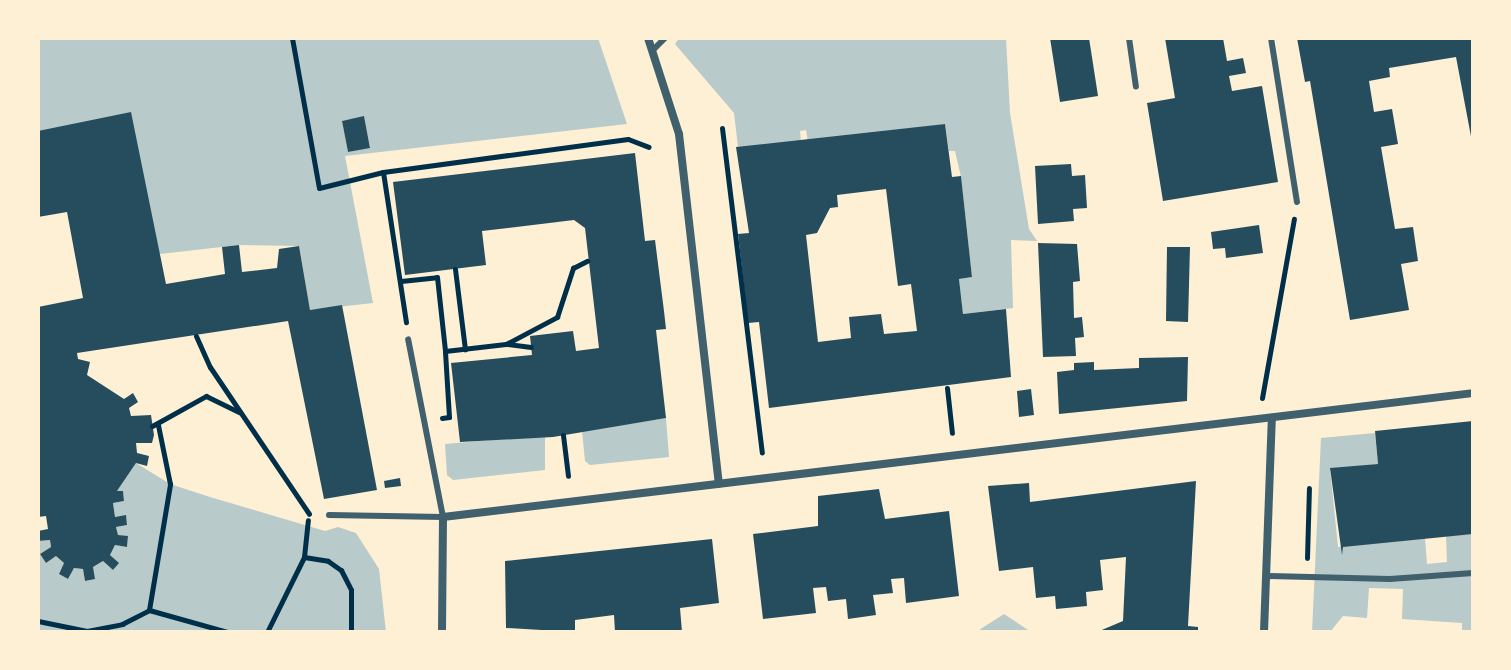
<!DOCTYPE html>
<html>
<head>
<meta charset="utf-8">
<style>
	body { margin:0 }
	#map { position:relative; width:1511px; height:670px; overflow:hidden; background:#fdf0d5; font-family:Commissioner,sans-serif }
	div>[style] { position:absolute }
	.green>* { inset:0; background:#b9caca }
	.building>* { inset:0; background:#264d5e }
	.path>* { height:5px; margin:-2.5px; padding:0 2.5px; transform-origin:2.5px; border-radius:2.5px; background:#003049 }
	.service>* { height:6px; margin:-3px; padding:0 3px; transform-origin:3px; border-radius:3px; background:#3f606c }
	.minor>* { height:8px; margin:-4px; padding:0 4px; transform-origin:4px; border-radius:4px; background:#3f606c }
	span { translate:-50% -50%; white-space:nowrap; text-align:center; line-height:1.15; -webkit-text-stroke:8px #fdf0d5; paint-order:stroke }
	.frame { position:absolute; inset:0; border:40px solid #fdf0d5; pointer-events:none }
</style>
</head>
<body>
<div id="map">
	<div class="green">
		<i style="clip-path:polygon(evenodd,38px 38px,598px 38px,627px 124px,345px 156px,373px 303px,310px 310px,299px 246px,239px 245px,160px 254px,38px 131px,38px 38px,364px 117px,370px 147px,348px 152px,342px 121px,364px 117px)"></i>
		<i style="clip-path:polygon(679px 38px,1006px 38px,1010px 113px,1029px 229px,1037px 241px,1011px 240px,1013px 308px,963px 314px,959px 279px,972px 277px,961px 177px,955px 151px,949px 151px,945px 124px,808px 142px,806px 130px,800px 131px,801px 142px,738px 147px,734px 113px,675px 44px)"></i>
		<i style="clip-path:polygon(666px 418px,669px 457px,590px 465px,585px 461px,582px 431px)"></i>
		<i style="clip-path:polygon(1375px 433px,1378px 464px,1330px 469px,1338px 547px,1425px 538px,1427px 564px,1447px 562px,1446px 536px,1473px 534px,1473px 632px,1462px 632px,1462px 623px,1402px 619px,1403px 589px,1369px 588px,1367px 618px,1343px 616px,1330px 632px,1312px 632px,1321px 438px)"></i>
		<i style="clip-path:polygon(545px 435px,545px 470px,453px 480px,447px 475px,445px 444px)"></i>
		<i style="clip-path:polygon(136px 463px,170px 484px,210px 497px,325px 531px,338px 527px,356px 533px,379px 569px,386px 632px,38px 632px,38px 541px,50px 540px,51px 547px,40px 554px,46px 563px,56px 556px,64px 563px,59px 574px,68px 579px,74px 568px,83px 569px,85px 581px,94px 579px,93px 567px,103px 561px,113px 570px,118px 563px,110px 555px,115px 545px,127px 547px,128px 537px,118px 535px,116px 527px,127px 525px,126px 516px,115px 517px,113px 503px,124px 501px,123px 491px,117px 491px)"></i>
		<i style="clip-path:polygon(1004px 614px,1031px 632px,976px 632px)"></i>
	</div>
	<div class="building">
		<i style="clip-path:polygon(1050px 38px,1089px 38px,1098px 96px,1060px 102px)"></i>
		<i style="clip-path:polygon(1165px 38px,1223px 38px,1227px 61px,1243px 58px,1246px 73px,1229px 76px,1232px 91px,1262px 86px,1278px 182px,1163px 201px,1147px 103px,1175px 98px)"></i>
		<i style="clip-path:polygon(1297px 38px,1473px 38px,1473px 147px,1456px 57px,1389px 68px,1390px 77px,1369px 81px,1374px 112px,1392px 109px,1398px 144px,1381px 147px,1395px 229px,1413px 227px,1418px 261px,1401px 264px,1409px 310px,1350px 320px,1310px 81px,1305px 82px)"></i>
		<i style="clip-path:polygon(131px 112px,166px 284px,225px 274px,222px 247px,239px 245px,242px 272px,277px 268px,279px 249px,299px 246px,310px 310px,342px 305px,377px 490px,324px 499px,288px 321px,77px 353px,78px 359px,90px 362px,87px 375px,124px 399px,133px 393px,138px 402px,129px 408px,131px 416px,151px 415px,154px 435px,152px 443px,136px 443px,137px 453px,149px 456px,147px 466px,136px 463px,117px 491px,123px 491px,124px 501px,113px 503px,115px 517px,126px 515px,127px 525px,116px 527px,118px 535px,128px 536px,127px 547px,115px 545px,110px 555px,119px 563px,113px 570px,103px 561px,93px 567px,95px 579px,85px 581px,83px 569px,74px 568px,68px 579px,59px 574px,64px 563px,56px 556px,46px 563px,40px 554px,51px 547px,50px 540px,38px 541px,38px 531px,48px 529px,46px 516px,38px 517px,38px 307px,83px 298px,67px 212px,38px 217px,38px 131px)"></i>
		<i style="clip-path:polygon(364px 116px,370px 148px,348px 152px,342px 121px)"></i>
		<i style="clip-path:polygon(evenodd,945px 124px,952px 177px,961px 176px,972px 277px,959px 279px,963px 314px,1006px 309px,1011px 377px,769px 408px,759px 322px,748px 323px,738px 234px,749px 233px,736px 147px,945px 124px,886px 189px,898px 286px,911px 284px,917px 331px,884px 334px,881px 314px,849px 317px,851px 338px,818px 342px,806px 235px,817px 233px,830px 208px,838px 207px,837px 195px,886px 189px)"></i>
		<i style="clip-path:polygon(635px 153px,645px 241px,655px 240px,664px 311px,666px 329px,656px 330px,666px 418px,553px 437px,460px 442px,451px 363px,532px 355px,530px 336px,573px 331px,576px 351px,599px 348px,585px 228px,574px 220px,482px 231px,486px 265px,405px 275px,393px 182px)"></i>
		<i style="clip-path:polygon(1071px 164px,1072px 176px,1085px 175px,1087px 208px,1073px 209px,1074px 221px,1038px 224px,1035px 166px)"></i>
		<i style="clip-path:polygon(1259px 225px,1263px 253px,1226px 258px,1225px 248px,1213px 249px,1211px 232px)"></i>
		<i style="clip-path:polygon(1038px 243px,1077px 244px,1080px 281px,1073px 282px,1074px 318px,1082px 317px,1084px 337px,1075px 338px,1076px 356px,1043px 357px)"></i>
		<i style="clip-path:polygon(1167px 247px,1190px 247px,1188px 322px,1166px 321px)"></i>
		<i style="clip-path:polygon(1188px 357px,1187px 401px,1059px 414px,1057px 372px,1074px 370px,1074px 363px,1094px 362px,1094px 370px,1139px 368px,1139px 358px)"></i>
		<i style="clip-path:polygon(1031px 389px,1034px 415px,1019px 417px,1017px 391px)"></i>
		<i style="clip-path:polygon(1473px 421px,1473px 534px,1343px 547px,1342px 555px,1330px 468px,1378px 464px,1375px 431px)"></i>
		<i style="clip-path:polygon(400px 478px,401px 486px,385px 488px,384px 481px)"></i>
		<i style="clip-path:polygon(1196px 481px,1188px 626px,1198px 627px,1198px 632px,1097px 632px,1123px 621px,1126px 557px,1100px 560px,1103px 590px,1086px 592px,1087px 606px,1056px 609px,1055px 596px,1036px 598px,1033px 567px,999px 571px,988px 486px,1029px 483px,1030px 502px)"></i>
		<i style="clip-path:polygon(879px 489px,885px 519px,949px 511px,959px 596px,906px 603px,904px 578px,891px 579px,893px 593px,873px 595px,876px 615px,848px 619px,846px 599px,828px 601px,826px 587px,813px 588px,816px 613px,763px 619px,753px 534px,818px 526px,818px 496px)"></i>
		<i style="clip-path:polygon(712px 539px,719px 603px,680px 608px,682px 632px,615px 632px,614px 615px,575px 620px,575px 632px,506px 628px,505px 561px)"></i>
	</div>
	<div class="path">
		<i style="left:292px;top:38px;width:152px;rotate:79.8deg"></i>
		<i style="left:319px;top:188px;width:66px;rotate:-14deg"></i>
		<i style="left:383px;top:172px;width:247px;rotate:-7.7deg"></i>
		<i style="left:628px;top:139px;width:22px;rotate:21deg"></i>
		<i style="left:722px;top:128px;width:327px;rotate:83deg"></i>
		<i style="left:383px;top:172px;width:152px;rotate:81.3deg"></i>
		<i style="left:455px;top:269px;width:81px;rotate:82.9deg"></i>
		<i style="left:401px;top:281px;width:36px;rotate:-6deg"></i>
		<i style="left:437px;top:277px;width:74px;rotate:83.8deg"></i>
		<i style="left:196px;top:336px;width:34px;rotate:66deg"></i>
		<i style="left:210px;top:367px;width:177px;rotate:56deg"></i>
		<i style="left:507px;top:344px;width:24px;rotate:7deg"></i>
		<i style="left:947px;top:388px;width:45px;rotate:83.7deg"></i>
		<i style="left:1262px;top:398px;width:182px;rotate:-79.9deg"></i>
		<i style="left:442px;top:418px;width:7px;rotate:-8deg"></i>
		<i style="left:449px;top:417px;width:66px;rotate:-93.5deg"></i>
		<i style="left:445px;top:351px;width:61px;rotate:-6.5deg"></i>
		<i style="left:506px;top:344px;width:58px;rotate:-27.9deg"></i>
		<i style="left:557px;top:317px;width:52px;rotate:-71.9deg"></i>
		<i style="left:573px;top:268px;width:16px;rotate:-27deg"></i>
		<i style="left:152px;top:426px;width:62px;rotate:-29.1deg"></i>
		<i style="left:206px;top:396px;width:37px;rotate:26deg"></i>
		<i style="left:563px;top:435px;width:41px;rotate:83deg"></i>
		<i style="left:304px;top:557px;width:24px;rotate:9deg"></i>
		<i style="left:328px;top:561px;width:16px;rotate:35deg"></i>
		<i style="left:341px;top:570px;width:22px;rotate:63deg"></i>
		<i style="left:351px;top:590px;width:42px;rotate:90deg"></i>
		<i style="left:1307px;top:558px;width:70px;rotate:-88.4deg"></i>
		<i style="left:149px;top:610px;width:128px;rotate:-80.5deg"></i>
		<i style="left:170px;top:484px;width:60px;rotate:-101.5deg"></i>
		<i style="left:38px;top:621px;width:50px;rotate:11.5deg"></i>
		<i style="left:87px;top:631px;width:36px;rotate:-11deg"></i>
		<i style="left:122px;top:624px;width:30px;rotate:-27deg"></i>
		<i style="left:149px;top:610px;width:82px;rotate:15.6deg"></i>
		<i style="left:267px;top:632px;width:84px;rotate:-63.7deg"></i>
		<i style="left:304px;top:557px;width:37px;rotate:-84deg"></i>
	</div>
	<div class="service">
		<i style="left:1129px;top:38px;width:49px;rotate:81.9deg"></i>
		<i style="left:1271px;top:38px;width:166px;rotate:81deg"></i>
		<i style="left:654px;top:49px;width:16px;rotate:-45deg"></i>
		<i style="left:329px;top:515px;width:114px;rotate:1deg"></i>
		<i style="left:443px;top:517px;width:181px;rotate:-101.1deg"></i>
		<i style="left:1266px;top:576px;width:124px;rotate:1.4deg"></i>
		<i style="left:1390px;top:579px;width:83px;rotate:-4.1deg"></i>
	</div>
	<div class="minor">
		<i style="left:648px;top:38px;width:101px;rotate:72.1deg"></i>
		<i style="left:679px;top:134px;width:352px;rotate:83.5deg"></i>
		<i style="left:442px;top:632px;width:115px;rotate:-89.5deg"></i>
		<i style="left:443px;top:517px;width:1037px;rotate:-6.86deg"></i>
		<i style="left:1264px;top:632px;width:214px;rotate:-87.9deg"></i>
	</div>
	<div class="frame"></div>
</div>
</body>
</html>
